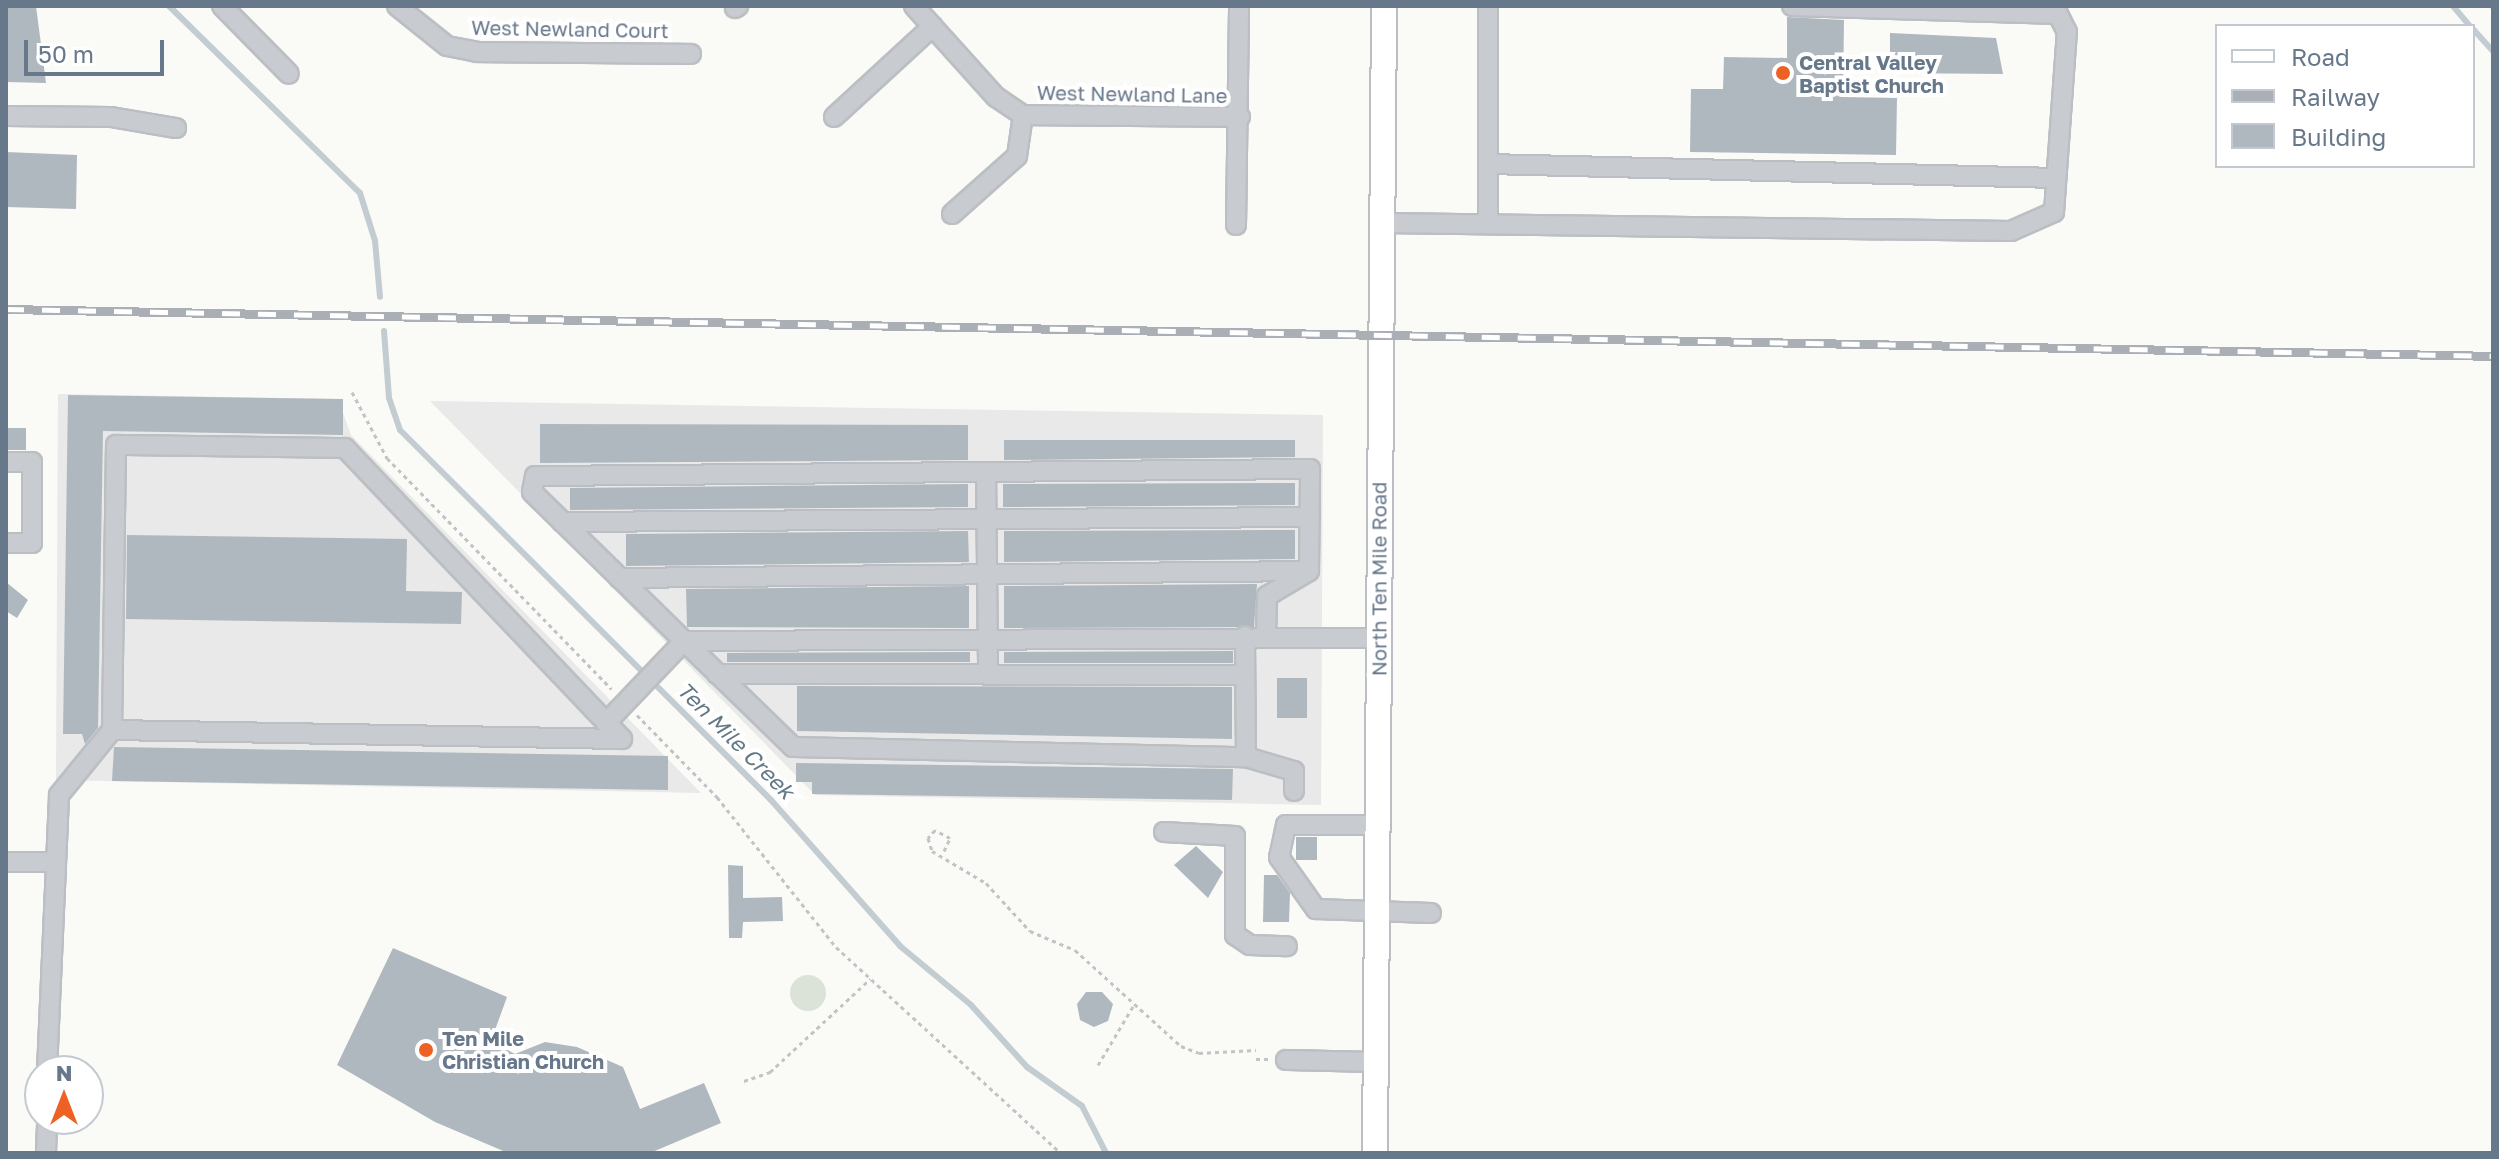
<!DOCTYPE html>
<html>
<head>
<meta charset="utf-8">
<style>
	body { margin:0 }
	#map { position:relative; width:2499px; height:1159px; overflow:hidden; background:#fafaf7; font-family:"Golos Text",sans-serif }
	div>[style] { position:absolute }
	.built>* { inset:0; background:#e8e9e8 }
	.green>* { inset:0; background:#dbe2d8 }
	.round { border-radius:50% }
	.stream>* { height:6px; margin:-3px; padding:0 3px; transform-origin:3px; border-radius:3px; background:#c2ccd1 }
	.building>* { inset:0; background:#b0b8bf }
	.path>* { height:3px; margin-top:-1.5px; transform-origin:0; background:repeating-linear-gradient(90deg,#c1c4c6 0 4px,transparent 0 8px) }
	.roads { filter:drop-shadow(2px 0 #bbbfc3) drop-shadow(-2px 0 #bbbfc3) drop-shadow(0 2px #bbbfc3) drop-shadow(0 -2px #bbbfc3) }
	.minor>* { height:18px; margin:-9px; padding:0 9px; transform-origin:9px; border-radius:9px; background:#c8cbcf }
	.major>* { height:24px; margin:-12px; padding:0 12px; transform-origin:12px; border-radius:12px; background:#fff }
	.rail>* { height:9px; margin-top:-4.5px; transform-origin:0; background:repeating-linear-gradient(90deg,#fff 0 18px,#aaafb6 0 36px); box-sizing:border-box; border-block:2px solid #aaafb6 }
	.dots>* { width:22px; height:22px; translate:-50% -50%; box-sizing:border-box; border:4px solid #fff; border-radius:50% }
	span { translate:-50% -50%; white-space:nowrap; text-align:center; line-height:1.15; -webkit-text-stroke:8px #fff; paint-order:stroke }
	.street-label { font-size:20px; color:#67788a }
	.poi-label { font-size:20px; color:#67788a; font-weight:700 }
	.left { translate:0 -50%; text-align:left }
	.water-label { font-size:22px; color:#637985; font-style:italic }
	.frame { position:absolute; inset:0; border:8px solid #67788a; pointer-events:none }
	.legend { position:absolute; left:2215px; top:24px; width:260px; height:144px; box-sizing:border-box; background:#fff; border:2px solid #c2c9d0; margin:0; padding:10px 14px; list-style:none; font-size:24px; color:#67788a }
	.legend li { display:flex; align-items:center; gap:16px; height:40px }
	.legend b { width:40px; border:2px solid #c2c9d0 }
	.north { position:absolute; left:24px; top:1055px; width:80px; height:80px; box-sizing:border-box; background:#fff; border:2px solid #c2c9d0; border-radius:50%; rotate:0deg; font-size:22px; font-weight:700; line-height:32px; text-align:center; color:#67788a }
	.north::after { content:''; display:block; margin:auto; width:28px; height:36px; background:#ed6124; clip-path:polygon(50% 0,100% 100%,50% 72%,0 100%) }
	.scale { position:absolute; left:24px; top:40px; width:140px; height:36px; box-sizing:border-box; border:4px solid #67788a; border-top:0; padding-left:10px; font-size:24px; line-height:28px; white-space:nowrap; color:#67788a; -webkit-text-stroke:6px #fff; paint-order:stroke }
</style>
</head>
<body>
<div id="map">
	<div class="built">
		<i style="clip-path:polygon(58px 394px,338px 399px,351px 435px,701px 793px,56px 780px)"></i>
		<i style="clip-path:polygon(430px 401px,1323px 415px,1321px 805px,815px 795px)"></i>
	</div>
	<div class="green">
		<i class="round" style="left:790px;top:975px;width:36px;height:36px"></i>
	</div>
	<div class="stream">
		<i style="left:169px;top:6px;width:267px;rotate:44.4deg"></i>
		<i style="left:360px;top:193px;width:50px;rotate:72.6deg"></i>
		<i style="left:375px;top:241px;width:56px;rotate:84.9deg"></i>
		<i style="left:2453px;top:6px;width:26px;rotate:50deg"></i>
		<i style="left:2473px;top:29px;width:30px;rotate:48deg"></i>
		<i style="left:384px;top:331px;width:67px;rotate:85.7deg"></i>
		<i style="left:389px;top:398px;width:34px;rotate:71deg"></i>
		<i style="left:400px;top:430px;width:524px;rotate:44.92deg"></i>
		<i style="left:771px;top:800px;width:195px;rotate:48.5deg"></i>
		<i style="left:900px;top:946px;width:92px;rotate:39.7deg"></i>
		<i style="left:971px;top:1005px;width:84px;rotate:47.9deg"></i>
		<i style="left:1027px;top:1067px;width:67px;rotate:35.3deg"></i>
		<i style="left:1082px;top:1106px;width:53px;rotate:62.9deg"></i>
	</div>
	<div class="building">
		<i style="clip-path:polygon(6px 6px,36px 6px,46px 83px,6px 82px)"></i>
		<i style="clip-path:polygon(1787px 17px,1844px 20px,1843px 97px,1897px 98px,1896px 155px,1690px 152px,1691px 89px,1723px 89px,1724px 57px,1787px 58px)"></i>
		<i style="clip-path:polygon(1890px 33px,1996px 38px,2003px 74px,1890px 73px)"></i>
		<i style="clip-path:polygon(6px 152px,77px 155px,76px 209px,6px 207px)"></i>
		<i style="clip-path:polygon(68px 395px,343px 399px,343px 435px,103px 431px,98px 728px,85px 744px,82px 734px,63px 734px)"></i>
		<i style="clip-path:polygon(540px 424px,968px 425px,968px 460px,540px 463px)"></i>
		<i style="clip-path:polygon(6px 428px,26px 428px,26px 450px,6px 450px)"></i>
		<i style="clip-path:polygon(1004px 440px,1295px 440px,1295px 457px,1004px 460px)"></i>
		<i style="clip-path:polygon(1295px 483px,1295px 505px,1003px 507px,1003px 484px)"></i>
		<i style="clip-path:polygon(968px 484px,968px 507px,570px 510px,570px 488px)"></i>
		<i style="clip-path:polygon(1295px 530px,1295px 559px,1004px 562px,1004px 531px)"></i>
		<i style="clip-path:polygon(968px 531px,969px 562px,626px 566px,626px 534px)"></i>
		<i style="clip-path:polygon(127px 535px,407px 539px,406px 591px,462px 592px,461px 624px,126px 619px)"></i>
		<i style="clip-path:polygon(6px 582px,28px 600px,17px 618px,6px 611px)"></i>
		<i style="clip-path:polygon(1257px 584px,1254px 627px,1004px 628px,1004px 586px)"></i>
		<i style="clip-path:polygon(969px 586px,969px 628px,687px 627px,686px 589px)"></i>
		<i style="clip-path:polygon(1233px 651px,1233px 663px,1004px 663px,1004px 652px)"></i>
		<i style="clip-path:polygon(970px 652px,970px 662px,727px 662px,727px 653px)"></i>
		<i style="clip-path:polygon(1277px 678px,1307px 678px,1307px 718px,1277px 718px)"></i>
		<i style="clip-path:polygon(797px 686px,1232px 687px,1232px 739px,797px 731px)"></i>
		<i style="clip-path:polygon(114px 747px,668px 756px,668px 790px,112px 781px)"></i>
		<i style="clip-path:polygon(796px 763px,1233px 769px,1232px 800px,812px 794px,812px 782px,796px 782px)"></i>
		<i style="clip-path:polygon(1296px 837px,1317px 837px,1317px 860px,1296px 860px)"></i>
		<i style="clip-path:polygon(1196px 846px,1223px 872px,1208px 898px,1174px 865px)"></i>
		<i style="clip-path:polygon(728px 865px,743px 866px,743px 898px,782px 897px,783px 921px,743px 922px,742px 938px,729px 938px)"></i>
		<i style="clip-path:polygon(1264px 875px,1277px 875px,1290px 893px,1289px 922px,1263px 922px)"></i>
		<i style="clip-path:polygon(393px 948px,507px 997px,491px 1041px,515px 1054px,545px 1042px,577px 1047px,623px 1067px,640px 1109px,704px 1083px,721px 1123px,650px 1153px,508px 1153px,435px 1122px,337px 1065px)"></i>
		<i style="clip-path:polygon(1086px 992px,1102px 992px,1113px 1004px,1108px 1021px,1094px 1027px,1080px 1020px,1077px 1004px)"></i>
	</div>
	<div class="path">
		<i style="left:2491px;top:6px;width:4px;rotate:56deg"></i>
		<i style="left:352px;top:392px;width:75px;rotate:62.1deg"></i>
		<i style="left:387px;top:458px;width:322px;rotate:45.8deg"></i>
		<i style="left:637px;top:715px;width:115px;rotate:45.7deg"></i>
		<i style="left:717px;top:797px;width:191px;rotate:51.6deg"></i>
		<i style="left:836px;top:947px;width:305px;rotate:42.5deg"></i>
		<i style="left:944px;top:851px;width:14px;rotate:-65deg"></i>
		<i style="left:950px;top:838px;width:17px;rotate:-152deg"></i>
		<i style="left:935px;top:830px;width:11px;rotate:131deg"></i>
		<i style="left:928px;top:838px;width:14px;rotate:73deg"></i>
		<i style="left:932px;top:851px;width:63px;rotate:30.7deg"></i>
		<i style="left:986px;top:883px;width:65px;rotate:47.5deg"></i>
		<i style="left:1030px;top:931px;width:49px;rotate:22.9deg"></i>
		<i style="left:1075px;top:950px;width:143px;rotate:42.2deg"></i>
		<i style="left:1181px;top:1046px;width:19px;rotate:21deg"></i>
		<i style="left:1199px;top:1053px;width:57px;rotate:-3deg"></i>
		<i style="left:1256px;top:1059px;width:12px"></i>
		<i style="left:1098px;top:1065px;width:72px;rotate:-59.2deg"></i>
		<i style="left:744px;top:1081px;width:28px;rotate:-19deg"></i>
		<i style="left:770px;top:1072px;width:137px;rotate:-42.9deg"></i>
	</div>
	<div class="roads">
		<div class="minor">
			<i style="left:222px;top:6px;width:95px;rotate:45.4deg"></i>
			<i style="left:397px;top:6px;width:64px;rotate:38.7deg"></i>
			<i style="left:447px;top:46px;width:31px;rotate:11deg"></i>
			<i style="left:477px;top:52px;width:214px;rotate:0.5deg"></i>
			<i style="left:914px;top:6px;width:122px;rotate:48deg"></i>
			<i style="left:996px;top:97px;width:32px;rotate:34deg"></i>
			<i style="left:1488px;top:6px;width:217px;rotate:90deg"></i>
			<i style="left:735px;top:8px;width:4px;rotate:-34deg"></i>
			<i style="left:1023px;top:115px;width:217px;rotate:0.5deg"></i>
			<i style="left:6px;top:116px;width:105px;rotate:0.5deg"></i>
			<i style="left:111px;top:117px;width:66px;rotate:9.6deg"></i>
			<i style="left:834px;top:117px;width:134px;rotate:-42.6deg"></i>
			<i style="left:1488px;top:164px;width:568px;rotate:1.41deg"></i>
			<i style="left:952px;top:214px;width:87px;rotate:-41.7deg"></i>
			<i style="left:1017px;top:156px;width:41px;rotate:-81.7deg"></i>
			<i style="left:1382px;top:223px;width:629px;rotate:0.73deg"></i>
			<i style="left:2011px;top:231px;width:47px;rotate:-23.8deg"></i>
			<i style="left:2054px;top:212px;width:180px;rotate:-85.9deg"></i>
			<i style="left:2067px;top:32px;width:20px;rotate:-117deg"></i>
			<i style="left:2058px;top:14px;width:266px;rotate:-178.3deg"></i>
			<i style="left:1236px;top:225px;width:219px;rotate:-89.2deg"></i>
			<i style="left:6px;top:462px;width:26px"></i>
			<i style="left:32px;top:462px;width:81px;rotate:90deg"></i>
			<i style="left:32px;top:543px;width:26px;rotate:180deg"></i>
			<i style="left:986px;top:472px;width:202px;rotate:89.4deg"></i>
			<i style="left:562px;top:522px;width:748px;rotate:-0.38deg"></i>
			<i style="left:619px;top:578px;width:687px;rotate:-0.58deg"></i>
			<i style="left:1266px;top:636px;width:40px;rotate:-88.6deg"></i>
			<i style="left:1267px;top:596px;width:49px;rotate:-30.8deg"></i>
			<i style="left:1309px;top:571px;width:102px;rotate:-89.4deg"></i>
			<i style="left:1310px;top:469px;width:775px;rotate:179.48deg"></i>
			<i style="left:535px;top:476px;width:16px;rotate:101deg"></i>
			<i style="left:532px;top:492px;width:213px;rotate:44.4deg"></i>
			<i style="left:684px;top:641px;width:695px;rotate:-0.25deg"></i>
			<i style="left:717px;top:674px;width:528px;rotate:0.11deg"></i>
			<i style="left:606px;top:723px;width:113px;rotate:-46.4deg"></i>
			<i style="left:684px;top:641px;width:152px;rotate:44.2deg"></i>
			<i style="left:793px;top:747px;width:453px;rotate:1.3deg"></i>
			<i style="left:1246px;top:757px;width:121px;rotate:-90.5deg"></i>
			<i style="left:1246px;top:757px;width:50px;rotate:16.3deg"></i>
			<i style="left:1294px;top:771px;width:20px;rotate:90deg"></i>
			<i style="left:1377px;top:825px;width:91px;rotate:180deg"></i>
			<i style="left:1286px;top:825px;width:33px;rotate:102deg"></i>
			<i style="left:1279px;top:857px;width:64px;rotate:54.6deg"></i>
			<i style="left:1316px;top:909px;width:115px;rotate:2deg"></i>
			<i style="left:1164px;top:832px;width:71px;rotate:3.2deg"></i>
			<i style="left:1235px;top:836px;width:99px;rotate:90deg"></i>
			<i style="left:1235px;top:935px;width:18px;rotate:34deg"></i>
			<i style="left:1250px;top:945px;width:37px;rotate:2deg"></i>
			<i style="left:6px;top:862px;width:45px"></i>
			<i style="left:1286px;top:1060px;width:90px;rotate:1.3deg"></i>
			<i style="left:47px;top:1071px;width:276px;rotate:-87.5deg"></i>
			<i style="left:59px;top:795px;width:84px;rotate:-50.8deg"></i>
			<i style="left:112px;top:730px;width:510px;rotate:1.01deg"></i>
			<i style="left:622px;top:739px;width:402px;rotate:-133.6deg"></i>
			<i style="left:345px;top:448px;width:229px;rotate:-179.2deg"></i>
			<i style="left:116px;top:445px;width:285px;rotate:90.8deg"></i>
			<i style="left:46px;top:1153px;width:34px;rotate:-88deg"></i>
		</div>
		<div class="major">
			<i style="left:1375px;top:1153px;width:1147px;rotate:-89.55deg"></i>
		</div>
	</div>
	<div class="rail">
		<i style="left:6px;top:309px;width:2487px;rotate:1.08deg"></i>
	</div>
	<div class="dots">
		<i style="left:1783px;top:73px;background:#ed6124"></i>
		<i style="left:426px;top:1050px;background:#ed6124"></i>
	</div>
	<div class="street-label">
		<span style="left:570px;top:29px;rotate:1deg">West Newland Court</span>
		<span style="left:1132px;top:94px;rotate:1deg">West Newland Lane</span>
		<span style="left:1379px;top:579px;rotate:-90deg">North Ten Mile Road</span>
	</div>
	<div class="poi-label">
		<span class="left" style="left:1799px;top:74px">Central Valley<br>Baptist Church</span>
		<span class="left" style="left:442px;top:1050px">Ten Mile<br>Christian Church</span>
	</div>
	<div class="water-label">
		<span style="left:736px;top:740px;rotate:45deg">Ten Mile Creek</span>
	</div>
	<div class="frame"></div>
	<ul class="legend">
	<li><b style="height:10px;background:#fff"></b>Road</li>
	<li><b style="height:10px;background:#aaafb6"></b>Railway</li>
	<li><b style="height:22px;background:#b0b8bf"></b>Building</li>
	</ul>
	<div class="north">N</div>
	<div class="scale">50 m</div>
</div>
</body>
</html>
